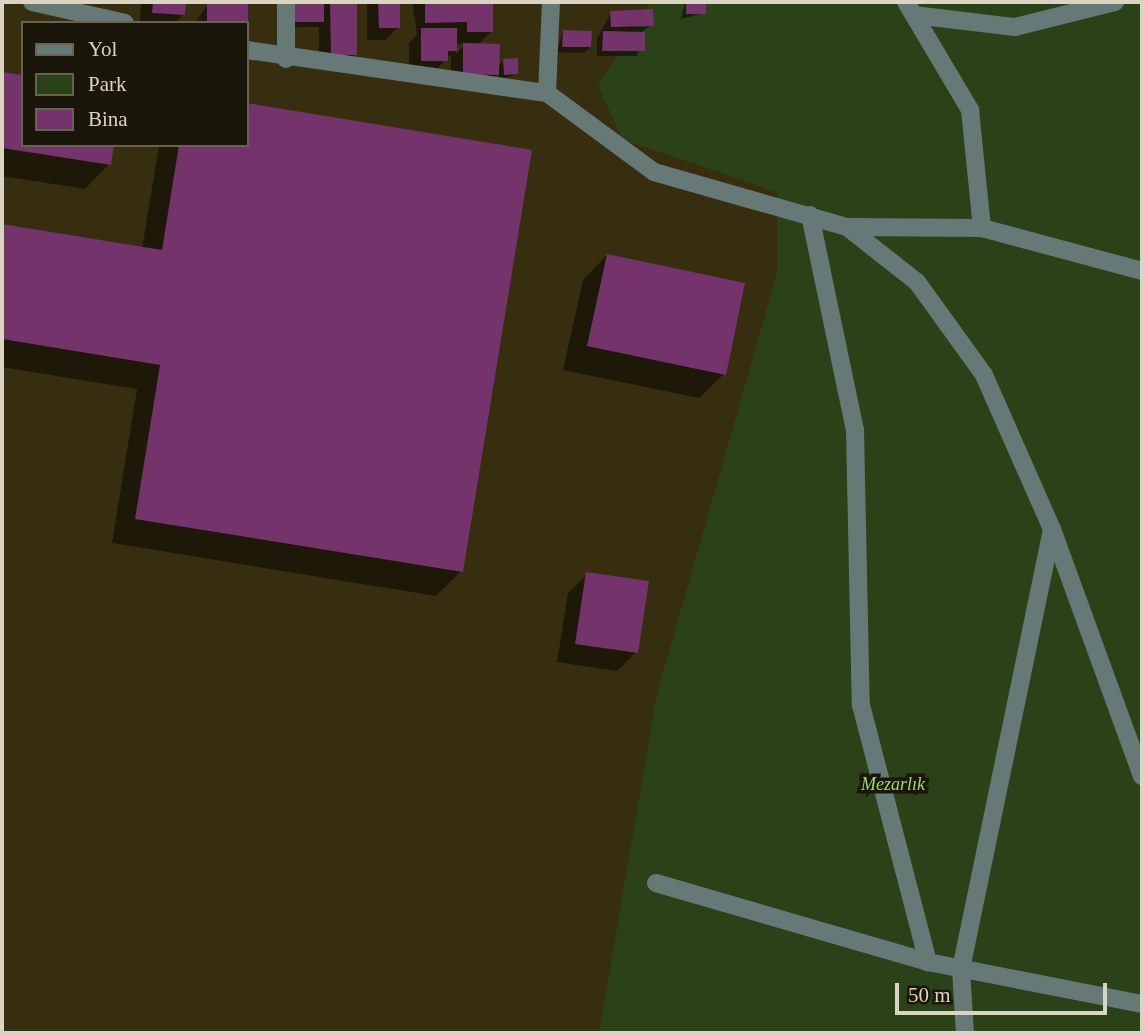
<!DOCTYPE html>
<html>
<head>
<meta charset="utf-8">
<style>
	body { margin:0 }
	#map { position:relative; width:1144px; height:1035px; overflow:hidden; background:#372d0f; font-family:Georgia,serif }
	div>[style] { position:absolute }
	.green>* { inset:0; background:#2b4118 }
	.shadow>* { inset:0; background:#0007 }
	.building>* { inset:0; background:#74336a }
	.minor>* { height:18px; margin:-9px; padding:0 9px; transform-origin:9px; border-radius:9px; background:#677976 }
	span { translate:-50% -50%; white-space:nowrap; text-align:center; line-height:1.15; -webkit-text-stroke:7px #1b160a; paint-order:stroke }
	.park-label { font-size:18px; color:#9fd870; font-style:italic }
	.frame { position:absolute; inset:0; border:4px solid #dad4c3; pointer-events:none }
	.legend { position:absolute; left:21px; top:21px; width:228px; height:126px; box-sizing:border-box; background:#1b160a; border:2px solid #676254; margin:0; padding:9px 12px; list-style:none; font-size:21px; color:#dad4c3 }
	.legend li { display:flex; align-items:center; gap:14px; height:35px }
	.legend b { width:35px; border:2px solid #676254 }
	.scale { position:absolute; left:895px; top:983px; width:212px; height:32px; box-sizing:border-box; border:4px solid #dad4c3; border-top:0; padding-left:9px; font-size:21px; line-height:24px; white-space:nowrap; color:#dad4c3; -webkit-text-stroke:5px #1b160a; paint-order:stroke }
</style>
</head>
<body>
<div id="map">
	<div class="green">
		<i style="clip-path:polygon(651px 2px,1142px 2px,1142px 1033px,599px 1033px,657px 693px,777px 273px,777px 192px,623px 140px,598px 86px)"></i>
	</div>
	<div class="shadow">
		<i style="clip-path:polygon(141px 2px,184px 2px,184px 14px,175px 23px,140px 23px)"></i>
		<i style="clip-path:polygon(293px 2px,355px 2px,355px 54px,343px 66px,319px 67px,319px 27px,289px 27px)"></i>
		<i style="clip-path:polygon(367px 2px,398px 2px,398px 27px,386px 40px,367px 40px)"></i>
		<i style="clip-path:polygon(evenodd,412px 2px,492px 2px,492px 31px,477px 45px,498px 67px,504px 60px,517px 74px,499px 80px,498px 73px,485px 87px,451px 86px,451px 54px,433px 73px,409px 73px,409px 43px,417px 34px,412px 2px,456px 44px,465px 44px,456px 54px,456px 44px,412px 2px,454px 72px,488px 73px,488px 76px,454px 72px)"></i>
		<i style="clip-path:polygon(685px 2px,704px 2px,704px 13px,681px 19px)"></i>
		<i style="clip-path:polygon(208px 4px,246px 23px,195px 23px)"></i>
		<i style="clip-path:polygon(611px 13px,652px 25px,643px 31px,637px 56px,597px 56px,597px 39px)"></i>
		<i style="clip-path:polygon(563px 31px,590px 47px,584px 53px,557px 52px)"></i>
		<i style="clip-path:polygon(2px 73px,23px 77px,23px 145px,109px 164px,85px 189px,2px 176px)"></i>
		<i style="clip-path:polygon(247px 105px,530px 151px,461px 571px,436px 596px,112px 543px,137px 389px,2px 367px,2px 226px,142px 249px,159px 145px,247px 145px)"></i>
		<i style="clip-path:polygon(607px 255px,724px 374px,699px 398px,563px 370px,583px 280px)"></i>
		<i style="clip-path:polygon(587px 574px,636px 652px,617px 671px,557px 662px,568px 593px)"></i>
	</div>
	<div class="building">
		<i style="clip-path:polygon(153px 2px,186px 2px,185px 15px,152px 13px)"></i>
		<i style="clip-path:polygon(207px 2px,248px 3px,248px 23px,207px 23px)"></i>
		<i style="clip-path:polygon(294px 2px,324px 2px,324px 22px,294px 22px)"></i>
		<i style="clip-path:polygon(330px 2px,357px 2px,357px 55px,331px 55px)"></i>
		<i style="clip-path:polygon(378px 2px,400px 2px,400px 28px,379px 28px)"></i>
		<i style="clip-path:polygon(425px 2px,493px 4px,493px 32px,467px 32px,467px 22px,425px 23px)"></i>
		<i style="clip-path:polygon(686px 2px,706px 2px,706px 14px,686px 14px)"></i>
		<i style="clip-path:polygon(653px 9px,654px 26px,611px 27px,610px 11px)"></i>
		<i style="clip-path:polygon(421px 28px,457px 28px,457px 51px,448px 51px,448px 61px,421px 61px)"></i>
		<i style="clip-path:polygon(563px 30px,592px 31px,591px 47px,562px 47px)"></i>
		<i style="clip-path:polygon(603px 31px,645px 32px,645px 51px,602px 51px)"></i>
		<i style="clip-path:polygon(463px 43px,500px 44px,499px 75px,463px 74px)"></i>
		<i style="clip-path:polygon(518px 58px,518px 74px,504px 75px,503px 59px)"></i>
		<i style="clip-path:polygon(2px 72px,23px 75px,23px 145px,114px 145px,111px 165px,2px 148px)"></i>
		<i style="clip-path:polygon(247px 103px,532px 150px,463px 572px,135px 519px,160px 365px,2px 339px,2px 224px,162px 250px,179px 145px,247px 145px)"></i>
		<i style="clip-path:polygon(607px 254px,745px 283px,726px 375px,587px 346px)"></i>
		<i style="clip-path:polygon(586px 572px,649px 581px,638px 653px,575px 644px)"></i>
	</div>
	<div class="minor">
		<i style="left:32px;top:2px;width:95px;rotate:12.7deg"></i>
		<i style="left:286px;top:2px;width:57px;rotate:90deg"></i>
		<i style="left:906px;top:2px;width:126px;rotate:59.3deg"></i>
		<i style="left:970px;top:110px;width:119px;rotate:84.2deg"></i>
		<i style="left:914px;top:15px;width:102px;rotate:6.8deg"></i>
		<i style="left:1015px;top:27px;width:103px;rotate:-14deg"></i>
		<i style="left:247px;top:50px;width:303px;rotate:8.2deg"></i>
		<i style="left:547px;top:93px;width:133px;rotate:36.4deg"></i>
		<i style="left:654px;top:172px;width:201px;rotate:15.9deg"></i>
		<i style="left:847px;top:227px;width:89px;rotate:38.2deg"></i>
		<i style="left:917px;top:282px;width:115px;rotate:54.2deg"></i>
		<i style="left:984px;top:375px;width:168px;rotate:66.2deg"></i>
		<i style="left:1052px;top:529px;width:263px;rotate:70deg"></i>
		<i style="left:547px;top:93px;width:91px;rotate:-87.5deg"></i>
		<i style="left:810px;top:215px;width:220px;rotate:78.2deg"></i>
		<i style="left:855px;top:430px;width:275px;rotate:88.8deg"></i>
		<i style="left:861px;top:705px;width:266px;rotate:75.4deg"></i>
		<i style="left:847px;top:227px;width:135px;rotate:0.4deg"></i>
		<i style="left:982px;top:228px;width:166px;rotate:15deg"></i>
		<i style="left:656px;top:883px;width:283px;rotate:16.2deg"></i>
		<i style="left:928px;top:962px;width:218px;rotate:11.1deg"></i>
		<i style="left:965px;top:1033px;width:64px;rotate:-93.6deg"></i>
		<i style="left:961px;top:969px;width:449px;rotate:-78.3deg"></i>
	</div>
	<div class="park-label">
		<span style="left:893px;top:784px">Mezarlık</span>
	</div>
	<div class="frame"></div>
	<ul class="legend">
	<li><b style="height:9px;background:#677976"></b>Yol</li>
	<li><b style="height:19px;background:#2b4118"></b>Park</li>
	<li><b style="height:19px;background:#74336a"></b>Bina</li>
	</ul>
	<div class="scale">50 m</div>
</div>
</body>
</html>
